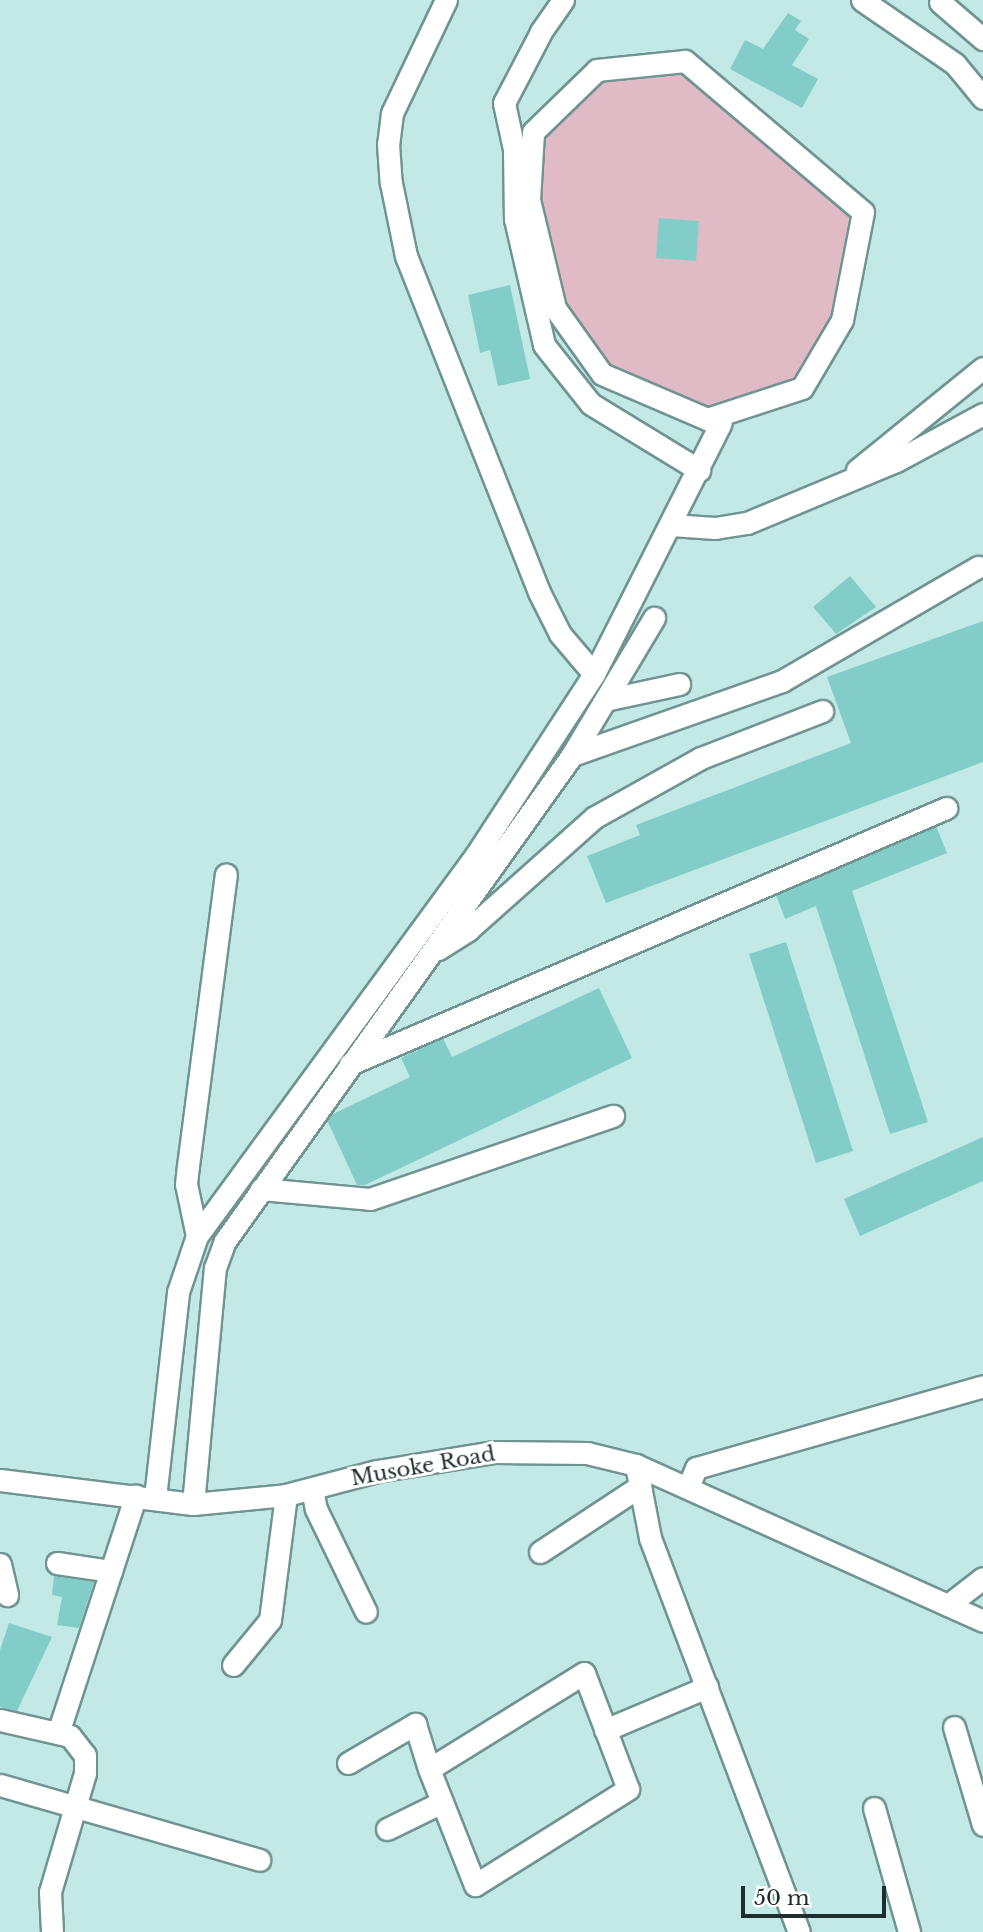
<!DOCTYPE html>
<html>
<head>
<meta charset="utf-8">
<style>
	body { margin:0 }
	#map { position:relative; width:983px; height:1932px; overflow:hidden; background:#c2e9e6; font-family:"Libre Baskerville",serif }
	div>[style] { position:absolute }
	.green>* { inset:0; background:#e0bac4 }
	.building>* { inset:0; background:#83cdc8 }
	.roads { filter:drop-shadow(2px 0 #709492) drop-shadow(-2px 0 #709492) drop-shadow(0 2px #709492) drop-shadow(0 -2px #709492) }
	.minor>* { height:21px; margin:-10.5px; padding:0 10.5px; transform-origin:10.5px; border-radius:10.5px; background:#fff }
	span { translate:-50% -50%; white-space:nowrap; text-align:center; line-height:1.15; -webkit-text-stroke:6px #fff; paint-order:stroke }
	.street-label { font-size:21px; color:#1f2e2d }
	.scale { position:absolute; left:741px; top:1886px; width:145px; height:32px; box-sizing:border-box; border:4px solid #1f2e2d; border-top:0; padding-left:9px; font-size:21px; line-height:24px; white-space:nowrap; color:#1f2e2d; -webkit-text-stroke:5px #fff; paint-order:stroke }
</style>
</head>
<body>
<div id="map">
	<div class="green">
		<i style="clip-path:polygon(685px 61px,863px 212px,842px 320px,802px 388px,707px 419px,602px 374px,555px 308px,529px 200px,533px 132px,597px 70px)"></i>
	</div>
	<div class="building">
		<i style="clip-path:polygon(788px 13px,801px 21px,795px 30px,809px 39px,792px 65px,818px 79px,802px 108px,730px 69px,745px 40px,763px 49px)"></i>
		<i style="clip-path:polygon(659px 218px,699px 221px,696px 261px,656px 258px)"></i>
		<i style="clip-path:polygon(510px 285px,530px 379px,498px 386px,490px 350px,480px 353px,468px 295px)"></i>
		<i style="clip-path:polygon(850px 576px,876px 607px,836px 634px,813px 607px)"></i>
		<i style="clip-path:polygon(983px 621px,983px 762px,606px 903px,587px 856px,640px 835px,636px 825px,851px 743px,827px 677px)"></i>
		<i style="clip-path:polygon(936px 826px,947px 853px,852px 891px,928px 1122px,890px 1134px,816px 906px,785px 919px,776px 895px)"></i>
		<i style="clip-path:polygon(786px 942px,853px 1151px,816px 1163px,749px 954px)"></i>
		<i style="clip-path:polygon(599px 988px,632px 1058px,365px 1185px,357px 1185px,327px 1120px,331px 1115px,410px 1077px,401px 1058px,443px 1038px,452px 1057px)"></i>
		<i style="clip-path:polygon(983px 1137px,983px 1181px,860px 1236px,844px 1199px)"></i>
		<i style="clip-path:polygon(54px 1576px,94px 1582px,79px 1628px,57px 1625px,62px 1597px,52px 1595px)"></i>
		<i style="clip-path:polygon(9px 1623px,52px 1637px,17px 1711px,0 1707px,0 1650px)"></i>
	</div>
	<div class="roads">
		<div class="minor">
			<i style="left:446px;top:0;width:125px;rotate:115.5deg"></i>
			<i style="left:392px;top:113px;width:31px;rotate:97deg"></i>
			<i style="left:388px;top:144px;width:39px;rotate:86deg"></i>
			<i style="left:391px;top:183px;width:75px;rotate:78.4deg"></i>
			<i style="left:406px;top:256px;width:361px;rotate:68.4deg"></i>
			<i style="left:539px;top:592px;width:47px;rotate:63.4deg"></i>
			<i style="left:560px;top:634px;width:52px;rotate:49.6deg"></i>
			<i style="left:563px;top:0;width:39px;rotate:125deg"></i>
			<i style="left:541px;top:32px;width:80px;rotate:117.5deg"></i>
			<i style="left:504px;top:103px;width:47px;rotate:77.7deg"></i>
			<i style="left:514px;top:149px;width:70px;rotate:89.2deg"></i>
			<i style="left:515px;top:219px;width:129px;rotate:77deg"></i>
			<i style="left:544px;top:345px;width:75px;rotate:51.5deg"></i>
			<i style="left:591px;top:404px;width:127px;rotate:31.4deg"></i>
			<i style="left:862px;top:0;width:113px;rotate:34.5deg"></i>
			<i style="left:955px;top:64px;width:44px;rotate:50.5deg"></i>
			<i style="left:940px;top:2px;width:57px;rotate:40.7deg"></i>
			<i style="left:685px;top:61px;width:233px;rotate:40.3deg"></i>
			<i style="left:863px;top:212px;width:110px;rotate:101deg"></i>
			<i style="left:842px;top:320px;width:79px;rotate:120.5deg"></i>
			<i style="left:802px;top:388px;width:100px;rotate:161.9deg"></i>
			<i style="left:707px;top:419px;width:114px;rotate:-156.8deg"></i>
			<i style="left:602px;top:374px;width:81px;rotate:-125.5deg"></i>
			<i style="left:555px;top:308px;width:111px;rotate:-103.5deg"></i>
			<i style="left:529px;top:200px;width:68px;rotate:-86.6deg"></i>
			<i style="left:533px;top:132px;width:89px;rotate:-44.1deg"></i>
			<i style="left:597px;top:70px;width:88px;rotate:-5.8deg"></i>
			<i style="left:857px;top:470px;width:162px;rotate:-39deg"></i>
			<i style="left:671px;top:525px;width:44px;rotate:3.9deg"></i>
			<i style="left:715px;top:528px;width:32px;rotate:-9deg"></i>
			<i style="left:747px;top:523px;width:161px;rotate:-22.6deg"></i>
			<i style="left:896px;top:461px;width:99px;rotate:-28.4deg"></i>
			<i style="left:605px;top:700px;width:76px;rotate:-12.2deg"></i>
			<i style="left:572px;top:755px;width:223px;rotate:-19.4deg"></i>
			<i style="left:782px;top:681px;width:227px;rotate:-30.2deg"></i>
			<i style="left:438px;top:949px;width:36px;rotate:-32deg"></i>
			<i style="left:468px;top:930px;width:170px;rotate:-41.7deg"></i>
			<i style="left:595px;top:817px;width:121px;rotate:-29.1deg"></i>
			<i style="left:701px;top:758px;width:130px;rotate:-21.2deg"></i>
			<i style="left:350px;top:1064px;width:649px;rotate:-23.24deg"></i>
			<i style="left:261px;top:1189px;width:109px;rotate:5.2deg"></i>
			<i style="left:370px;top:1199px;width:257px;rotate:-18.9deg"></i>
			<i style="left:197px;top:1236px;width:53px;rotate:-101.9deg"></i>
			<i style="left:186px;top:1184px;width:18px;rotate:-84deg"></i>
			<i style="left:188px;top:1166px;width:294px;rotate:-82.6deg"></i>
			<i style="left:636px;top:1465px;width:74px;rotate:79.1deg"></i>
			<i style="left:650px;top:1538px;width:421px;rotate:69.3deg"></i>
			<i style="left:0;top:1480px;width:194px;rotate:7.1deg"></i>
			<i style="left:193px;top:1504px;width:93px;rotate:-5.5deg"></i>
			<i style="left:286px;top:1495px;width:94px;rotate:-14.8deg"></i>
			<i style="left:377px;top:1471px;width:119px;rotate:-9.2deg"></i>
			<i style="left:494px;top:1452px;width:93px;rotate:0.6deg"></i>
			<i style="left:587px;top:1453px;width:50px;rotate:13.8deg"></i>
			<i style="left:636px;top:1465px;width:380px;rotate:24.2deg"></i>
			<i style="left:688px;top:1487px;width:21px;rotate:-67deg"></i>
			<i style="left:696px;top:1468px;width:298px;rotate:-15.9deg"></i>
			<i style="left:312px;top:1489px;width:20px;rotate:79deg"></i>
			<i style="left:316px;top:1509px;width:114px;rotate:64.1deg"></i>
			<i style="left:155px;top:1498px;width:207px;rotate:-83.6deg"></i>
			<i style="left:178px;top:1292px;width:59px;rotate:-71.3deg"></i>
			<i style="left:197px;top:1236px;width:472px;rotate:-53.8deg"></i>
			<i style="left:476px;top:855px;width:216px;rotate:-56.9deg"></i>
			<i style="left:594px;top:674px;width:281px;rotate:-63.2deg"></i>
			<i style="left:193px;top:1504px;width:237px;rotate:-84.7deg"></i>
			<i style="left:215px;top:1268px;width:29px;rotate:-70deg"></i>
			<i style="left:225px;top:1241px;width:597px;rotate:-54.47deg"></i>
			<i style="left:572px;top:755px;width:160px;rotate:-59.1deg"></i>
			<i style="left:540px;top:1552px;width:120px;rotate:-33.4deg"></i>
			<i style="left:57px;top:1563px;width:55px;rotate:8.4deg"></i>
			<i style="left:0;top:1564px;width:32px;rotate:77deg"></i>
			<i style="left:948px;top:1605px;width:44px;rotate:-37.6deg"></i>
			<i style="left:233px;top:1665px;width:58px;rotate:-50.6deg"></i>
			<i style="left:270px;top:1620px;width:126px;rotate:-82.7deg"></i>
			<i style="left:0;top:1720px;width:72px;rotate:12.9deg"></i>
			<i style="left:70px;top:1736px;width:24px;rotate:52deg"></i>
			<i style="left:85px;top:1755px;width:18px;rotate:90deg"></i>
			<i style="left:85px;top:1773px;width:124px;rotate:106.4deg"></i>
			<i style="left:50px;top:1892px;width:40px;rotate:87.1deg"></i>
			<i style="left:954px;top:1727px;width:102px;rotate:73.5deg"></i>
			<i style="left:605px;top:1730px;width:111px;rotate:-22.9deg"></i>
			<i style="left:58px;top:1733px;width:250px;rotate:-71.9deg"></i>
			<i style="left:348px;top:1763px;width:78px;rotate:-30.2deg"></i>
			<i style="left:415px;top:1724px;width:47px;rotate:72.7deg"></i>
			<i style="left:429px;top:1769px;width:125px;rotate:68.4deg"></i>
			<i style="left:475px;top:1885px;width:181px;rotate:-32.1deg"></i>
			<i style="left:628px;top:1789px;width:124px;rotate:-110.8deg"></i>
			<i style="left:584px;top:1673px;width:182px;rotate:148.2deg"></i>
			<i style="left:0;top:1785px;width:270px;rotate:16.1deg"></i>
			<i style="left:874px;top:1808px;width:129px;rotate:74.2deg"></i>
			<i style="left:387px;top:1829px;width:61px;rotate:-26.1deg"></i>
		</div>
	</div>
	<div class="street-label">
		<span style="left:423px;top:1466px;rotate:-10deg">Musoke Road</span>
	</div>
	<div class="scale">50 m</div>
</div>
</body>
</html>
